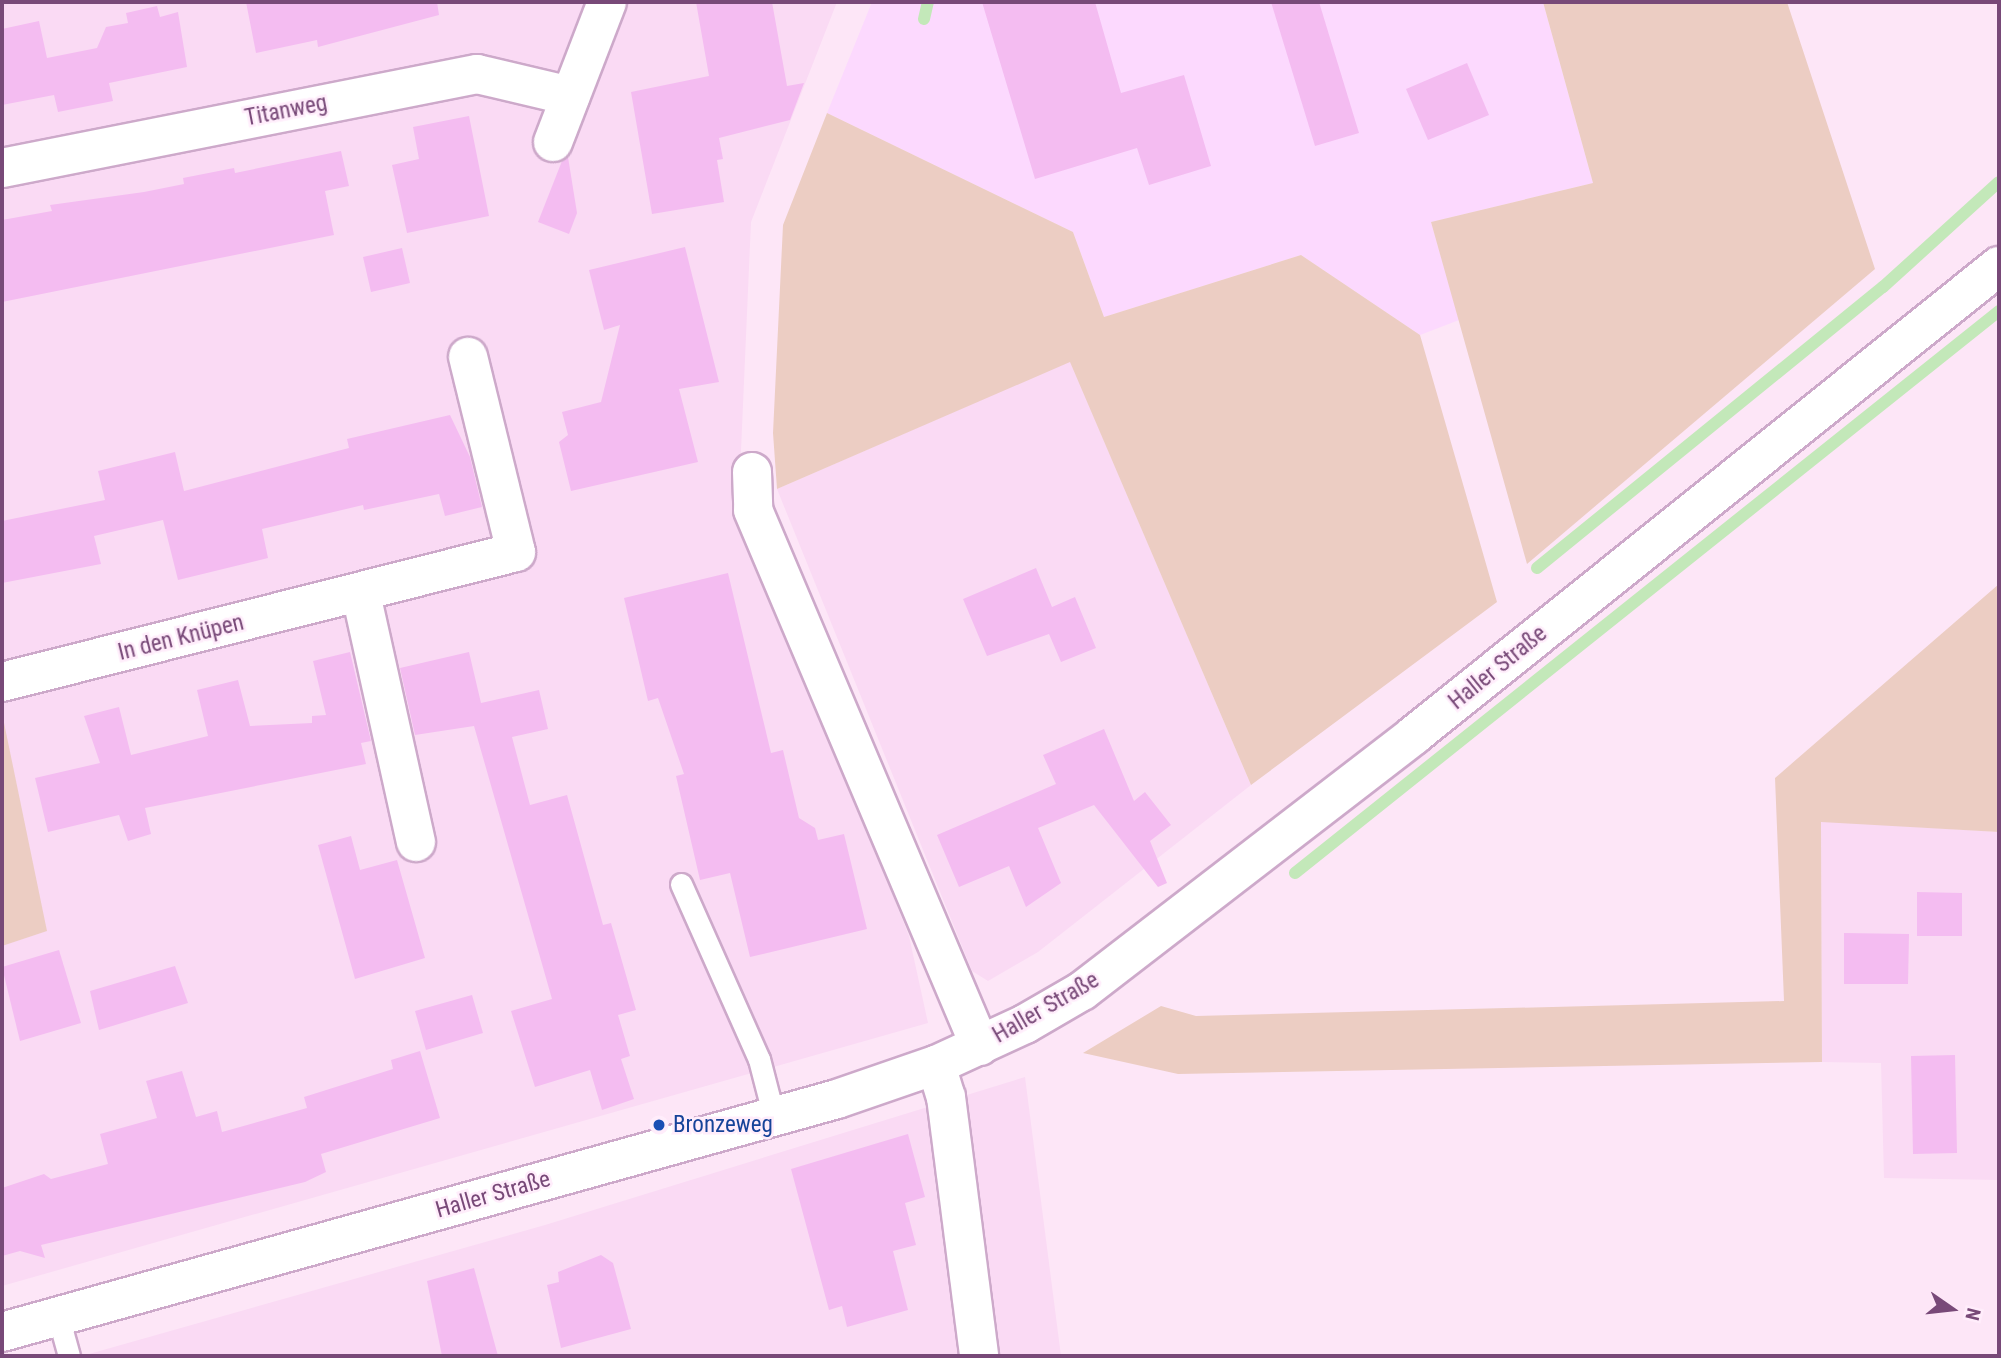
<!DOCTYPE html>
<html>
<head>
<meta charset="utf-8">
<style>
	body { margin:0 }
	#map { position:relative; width:2001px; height:1358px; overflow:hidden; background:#fde6f7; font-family:"Roboto Condensed",sans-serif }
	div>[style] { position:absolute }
	.residential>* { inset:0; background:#fadaf4 }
	.commercial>* { inset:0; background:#fcd9fe }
	.green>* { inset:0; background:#eccdc3 }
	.stream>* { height:12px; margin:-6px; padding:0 6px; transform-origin:6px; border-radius:6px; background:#c3e8b9 }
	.building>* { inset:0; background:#f4bcf1 }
	.roads { filter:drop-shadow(2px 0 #cda9ca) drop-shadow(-2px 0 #cda9ca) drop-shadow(0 2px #cda9ca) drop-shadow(0 -2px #cda9ca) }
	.lane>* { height:21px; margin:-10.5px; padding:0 10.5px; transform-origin:10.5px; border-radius:10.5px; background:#fff }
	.street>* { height:38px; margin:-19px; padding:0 19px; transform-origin:19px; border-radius:19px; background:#fff }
	.secondary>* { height:38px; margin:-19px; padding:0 19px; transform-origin:19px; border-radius:19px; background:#fff }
	.dots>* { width:19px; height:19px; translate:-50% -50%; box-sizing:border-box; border:4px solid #ffedfb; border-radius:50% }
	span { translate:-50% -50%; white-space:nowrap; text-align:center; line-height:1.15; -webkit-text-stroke:5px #ffedfb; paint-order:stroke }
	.street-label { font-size:23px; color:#784978 }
	.transit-label { font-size:23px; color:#164399 }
	.left { translate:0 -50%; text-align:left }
	.frame { position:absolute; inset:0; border:4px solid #784978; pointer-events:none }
	.north { position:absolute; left:1917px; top:1274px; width:70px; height:70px; -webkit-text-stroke:5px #ffedfb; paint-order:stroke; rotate:104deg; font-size:19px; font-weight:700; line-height:28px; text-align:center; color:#784978 }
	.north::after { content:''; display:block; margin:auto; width:24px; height:32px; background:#784978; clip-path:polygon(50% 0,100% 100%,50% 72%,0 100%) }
</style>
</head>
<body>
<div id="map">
	<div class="residential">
		<i style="clip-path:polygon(2px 2px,837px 2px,751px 222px,740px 473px,745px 523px,909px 936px,928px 1023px,2px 1286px)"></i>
		<i style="clip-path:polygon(1070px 361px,1251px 785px,1038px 952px,988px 981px,972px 971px,777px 489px)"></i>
		<i style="clip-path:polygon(1821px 821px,1999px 832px,1999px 1180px,1884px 1178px,1881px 1063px,1822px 1062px)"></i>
		<i style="clip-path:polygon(1025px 1077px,1061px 1356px,82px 1356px,545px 1225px)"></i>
	</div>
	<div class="commercial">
		<i style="clip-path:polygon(872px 2px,1543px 2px,1593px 183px,1431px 222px,1459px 320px,1420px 335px,1301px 255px,1104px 317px,1073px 232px,827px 113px)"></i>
	</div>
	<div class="green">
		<i style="clip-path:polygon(1543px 2px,1787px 2px,1875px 269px,1527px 564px,1431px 222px,1593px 183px)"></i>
		<i style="clip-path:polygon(827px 113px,1073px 232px,1104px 317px,1301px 255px,1420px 335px,1497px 602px,1251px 785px,1070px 362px,777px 489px,773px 433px,783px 225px)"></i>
		<i style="clip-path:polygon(1999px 584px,1999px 832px,1821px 822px,1822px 1062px,1178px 1074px,1083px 1053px,1161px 1006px,1196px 1016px,1784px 1001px,1775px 778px)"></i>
		<i style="clip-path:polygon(2px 713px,47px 931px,2px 946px)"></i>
	</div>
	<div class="stream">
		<i style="left:924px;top:19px;width:17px;rotate:-77deg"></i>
		<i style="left:1537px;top:568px;width:446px;rotate:-39.1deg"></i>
		<i style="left:1883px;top:287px;width:156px;rotate:-42.2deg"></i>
		<i style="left:1295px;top:873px;width:901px;rotate:-38.6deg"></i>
	</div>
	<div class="building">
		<i style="clip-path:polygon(246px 2px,437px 2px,439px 15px,318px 47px,317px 40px,256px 53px)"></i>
		<i style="clip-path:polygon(696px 2px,772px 2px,787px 86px,804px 83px,790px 120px,719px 138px,723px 159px,717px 160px,724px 202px,652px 214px,631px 92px,709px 76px)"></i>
		<i style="clip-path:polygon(982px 2px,1095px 2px,1121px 93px,1184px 75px,1211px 166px,1149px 185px,1137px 148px,1035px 179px)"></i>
		<i style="clip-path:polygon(1271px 2px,1319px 2px,1359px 133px,1315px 146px)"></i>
		<i style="clip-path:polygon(157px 6px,160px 17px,178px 12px,187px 67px,109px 83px,113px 101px,58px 112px,54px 95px,2px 105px,2px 29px,39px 21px,47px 58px,97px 48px,106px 27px,128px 23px,126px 13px)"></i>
		<i style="clip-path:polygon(1467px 63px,1489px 115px,1428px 140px,1406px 89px)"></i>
		<i style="clip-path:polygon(469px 116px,489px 216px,407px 233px,392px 165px,419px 159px,413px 127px)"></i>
		<i style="clip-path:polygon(341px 151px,349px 186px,325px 191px,334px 235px,2px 302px,2px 220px,52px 211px,50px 205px,144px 192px,184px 184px,183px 178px,234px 168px,235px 173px)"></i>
		<i style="clip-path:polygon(568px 157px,577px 213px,569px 234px,538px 222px,562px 161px)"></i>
		<i style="clip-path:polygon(685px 247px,719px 382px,679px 389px,698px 462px,571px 491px,559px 442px,568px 435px,562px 412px,601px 402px,620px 325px,604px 330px,589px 270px)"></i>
		<i style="clip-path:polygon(402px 248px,410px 283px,371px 292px,363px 257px)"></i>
		<i style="clip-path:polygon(450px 415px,470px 457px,482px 507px,445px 516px,439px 494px,364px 510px,363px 505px,262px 529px,268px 558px,178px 580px,163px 520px,94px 536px,101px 564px,2px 583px,2px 521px,105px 500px,98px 471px,175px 452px,184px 491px,349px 448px,347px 439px)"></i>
		<i style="clip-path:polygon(1036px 568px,1052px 607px,1075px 597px,1096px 648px,1061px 662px,1049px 634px,987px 656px,963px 599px)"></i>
		<i style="clip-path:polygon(728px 573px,771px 753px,783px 750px,799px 818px,815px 828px,818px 840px,844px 834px,867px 929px,750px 957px,730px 873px,700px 880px,676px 776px,684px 774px,658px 698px,648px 701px,624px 598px)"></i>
		<i style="clip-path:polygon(350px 652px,371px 741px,361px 743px,366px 764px,145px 808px,151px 834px,128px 841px,119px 815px,48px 832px,35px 778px,100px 763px,84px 716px,119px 707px,131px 755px,208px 736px,197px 690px,238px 680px,250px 726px,312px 723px,312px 716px,326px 715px,313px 661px)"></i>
		<i style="clip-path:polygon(469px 652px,481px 703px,539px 690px,548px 729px,512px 737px,530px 805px,567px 795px,603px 925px,611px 923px,636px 1010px,618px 1015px,630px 1056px,621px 1059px,634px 1099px,602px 1110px,590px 1070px,535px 1087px,511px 1011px,552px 999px,474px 726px,415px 735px,400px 668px)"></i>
		<i style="clip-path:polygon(1104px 729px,1134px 801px,1145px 792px,1171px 825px,1150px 841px,1167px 883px,1158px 887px,1094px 805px,1038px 828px,1061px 883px,1026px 907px,1009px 866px,959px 887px,937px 835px,1056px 784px,1043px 755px)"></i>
		<i style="clip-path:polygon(351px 836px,360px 870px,397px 860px,425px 958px,355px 979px,318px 845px)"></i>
		<i style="clip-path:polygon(1917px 892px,1962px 893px,1962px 936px,1917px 936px)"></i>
		<i style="clip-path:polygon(1844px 933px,1909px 934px,1908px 984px,1844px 984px)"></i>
		<i style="clip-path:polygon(59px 950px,81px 1023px,20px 1041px,2px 967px)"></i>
		<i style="clip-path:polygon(175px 966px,188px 1003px,99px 1030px,90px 991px)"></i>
		<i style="clip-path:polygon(472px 995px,483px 1033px,426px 1050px,415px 1011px)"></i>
		<i style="clip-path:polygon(420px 1051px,440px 1118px,321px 1154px,326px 1172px,305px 1182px,41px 1245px,45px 1258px,20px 1251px,2px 1256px,2px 1188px,44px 1174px,51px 1179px,108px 1164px,100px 1134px,157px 1118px,146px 1081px,182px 1071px,196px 1117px,217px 1111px,222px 1132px,307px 1108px,304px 1097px,393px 1069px,391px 1060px)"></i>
		<i style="clip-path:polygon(1955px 1055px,1957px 1153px,1913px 1154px,1911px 1056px)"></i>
		<i style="clip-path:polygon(908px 1134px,925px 1197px,905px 1203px,916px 1245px,893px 1251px,908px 1310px,847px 1327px,842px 1306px,829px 1310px,791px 1169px)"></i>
		<i style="clip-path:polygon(601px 1255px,613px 1263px,631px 1329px,561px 1348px,547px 1285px,559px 1282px,558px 1272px)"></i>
		<i style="clip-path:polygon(474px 1268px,498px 1356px,442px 1356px,427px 1281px)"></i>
	</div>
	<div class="roads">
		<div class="lane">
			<i style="left:681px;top:884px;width:192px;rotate:66deg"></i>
			<i style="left:759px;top:1059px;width:60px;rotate:75.5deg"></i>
			<i style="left:58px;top:1316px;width:41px;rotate:74.6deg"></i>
		</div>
		<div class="street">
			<i style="left:553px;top:142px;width:150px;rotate:-68.9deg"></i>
			<i style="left:2px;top:168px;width:484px;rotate:-11.2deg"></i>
			<i style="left:477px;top:74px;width:96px;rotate:13.3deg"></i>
			<i style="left:752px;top:472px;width:38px;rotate:88deg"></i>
			<i style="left:753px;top:510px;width:582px;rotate:67.05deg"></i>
			<i style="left:361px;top:594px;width:254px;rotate:77.5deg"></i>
			<i style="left:2px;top:682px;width:530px;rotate:-14.19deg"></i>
			<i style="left:516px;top:552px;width:201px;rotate:-103.8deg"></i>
			<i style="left:936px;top:1065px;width:34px;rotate:73deg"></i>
			<i style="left:946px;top:1097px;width:261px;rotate:82.7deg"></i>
		</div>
		<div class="secondary">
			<i style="left:2px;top:1332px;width:867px;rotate:-15.59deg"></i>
			<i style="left:837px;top:1099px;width:105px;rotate:-19deg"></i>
			<i style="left:936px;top:1065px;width:98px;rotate:-24.7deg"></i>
			<i style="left:1025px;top:1024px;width:66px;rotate:-30.1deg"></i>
			<i style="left:1082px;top:991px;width:419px;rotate:-37.6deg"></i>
			<i style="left:1414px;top:735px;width:750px;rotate:-38.72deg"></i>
		</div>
	</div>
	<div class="dots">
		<i style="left:659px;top:1125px;background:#1a4fb4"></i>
	</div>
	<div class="street-label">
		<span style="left:286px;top:111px;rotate:-11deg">Titanweg</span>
		<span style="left:181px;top:638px;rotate:-14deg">In den Knüpen</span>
		<span style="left:1498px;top:668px;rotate:-39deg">Haller Straße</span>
		<span style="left:1046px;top:1008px;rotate:-30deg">Haller Straße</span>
		<span style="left:493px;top:1195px;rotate:-16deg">Haller Straße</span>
	</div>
	<div class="transit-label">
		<span class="left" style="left:673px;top:1125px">Bronzeweg</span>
	</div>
	<div class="frame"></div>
	<div class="north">N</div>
</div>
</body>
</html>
